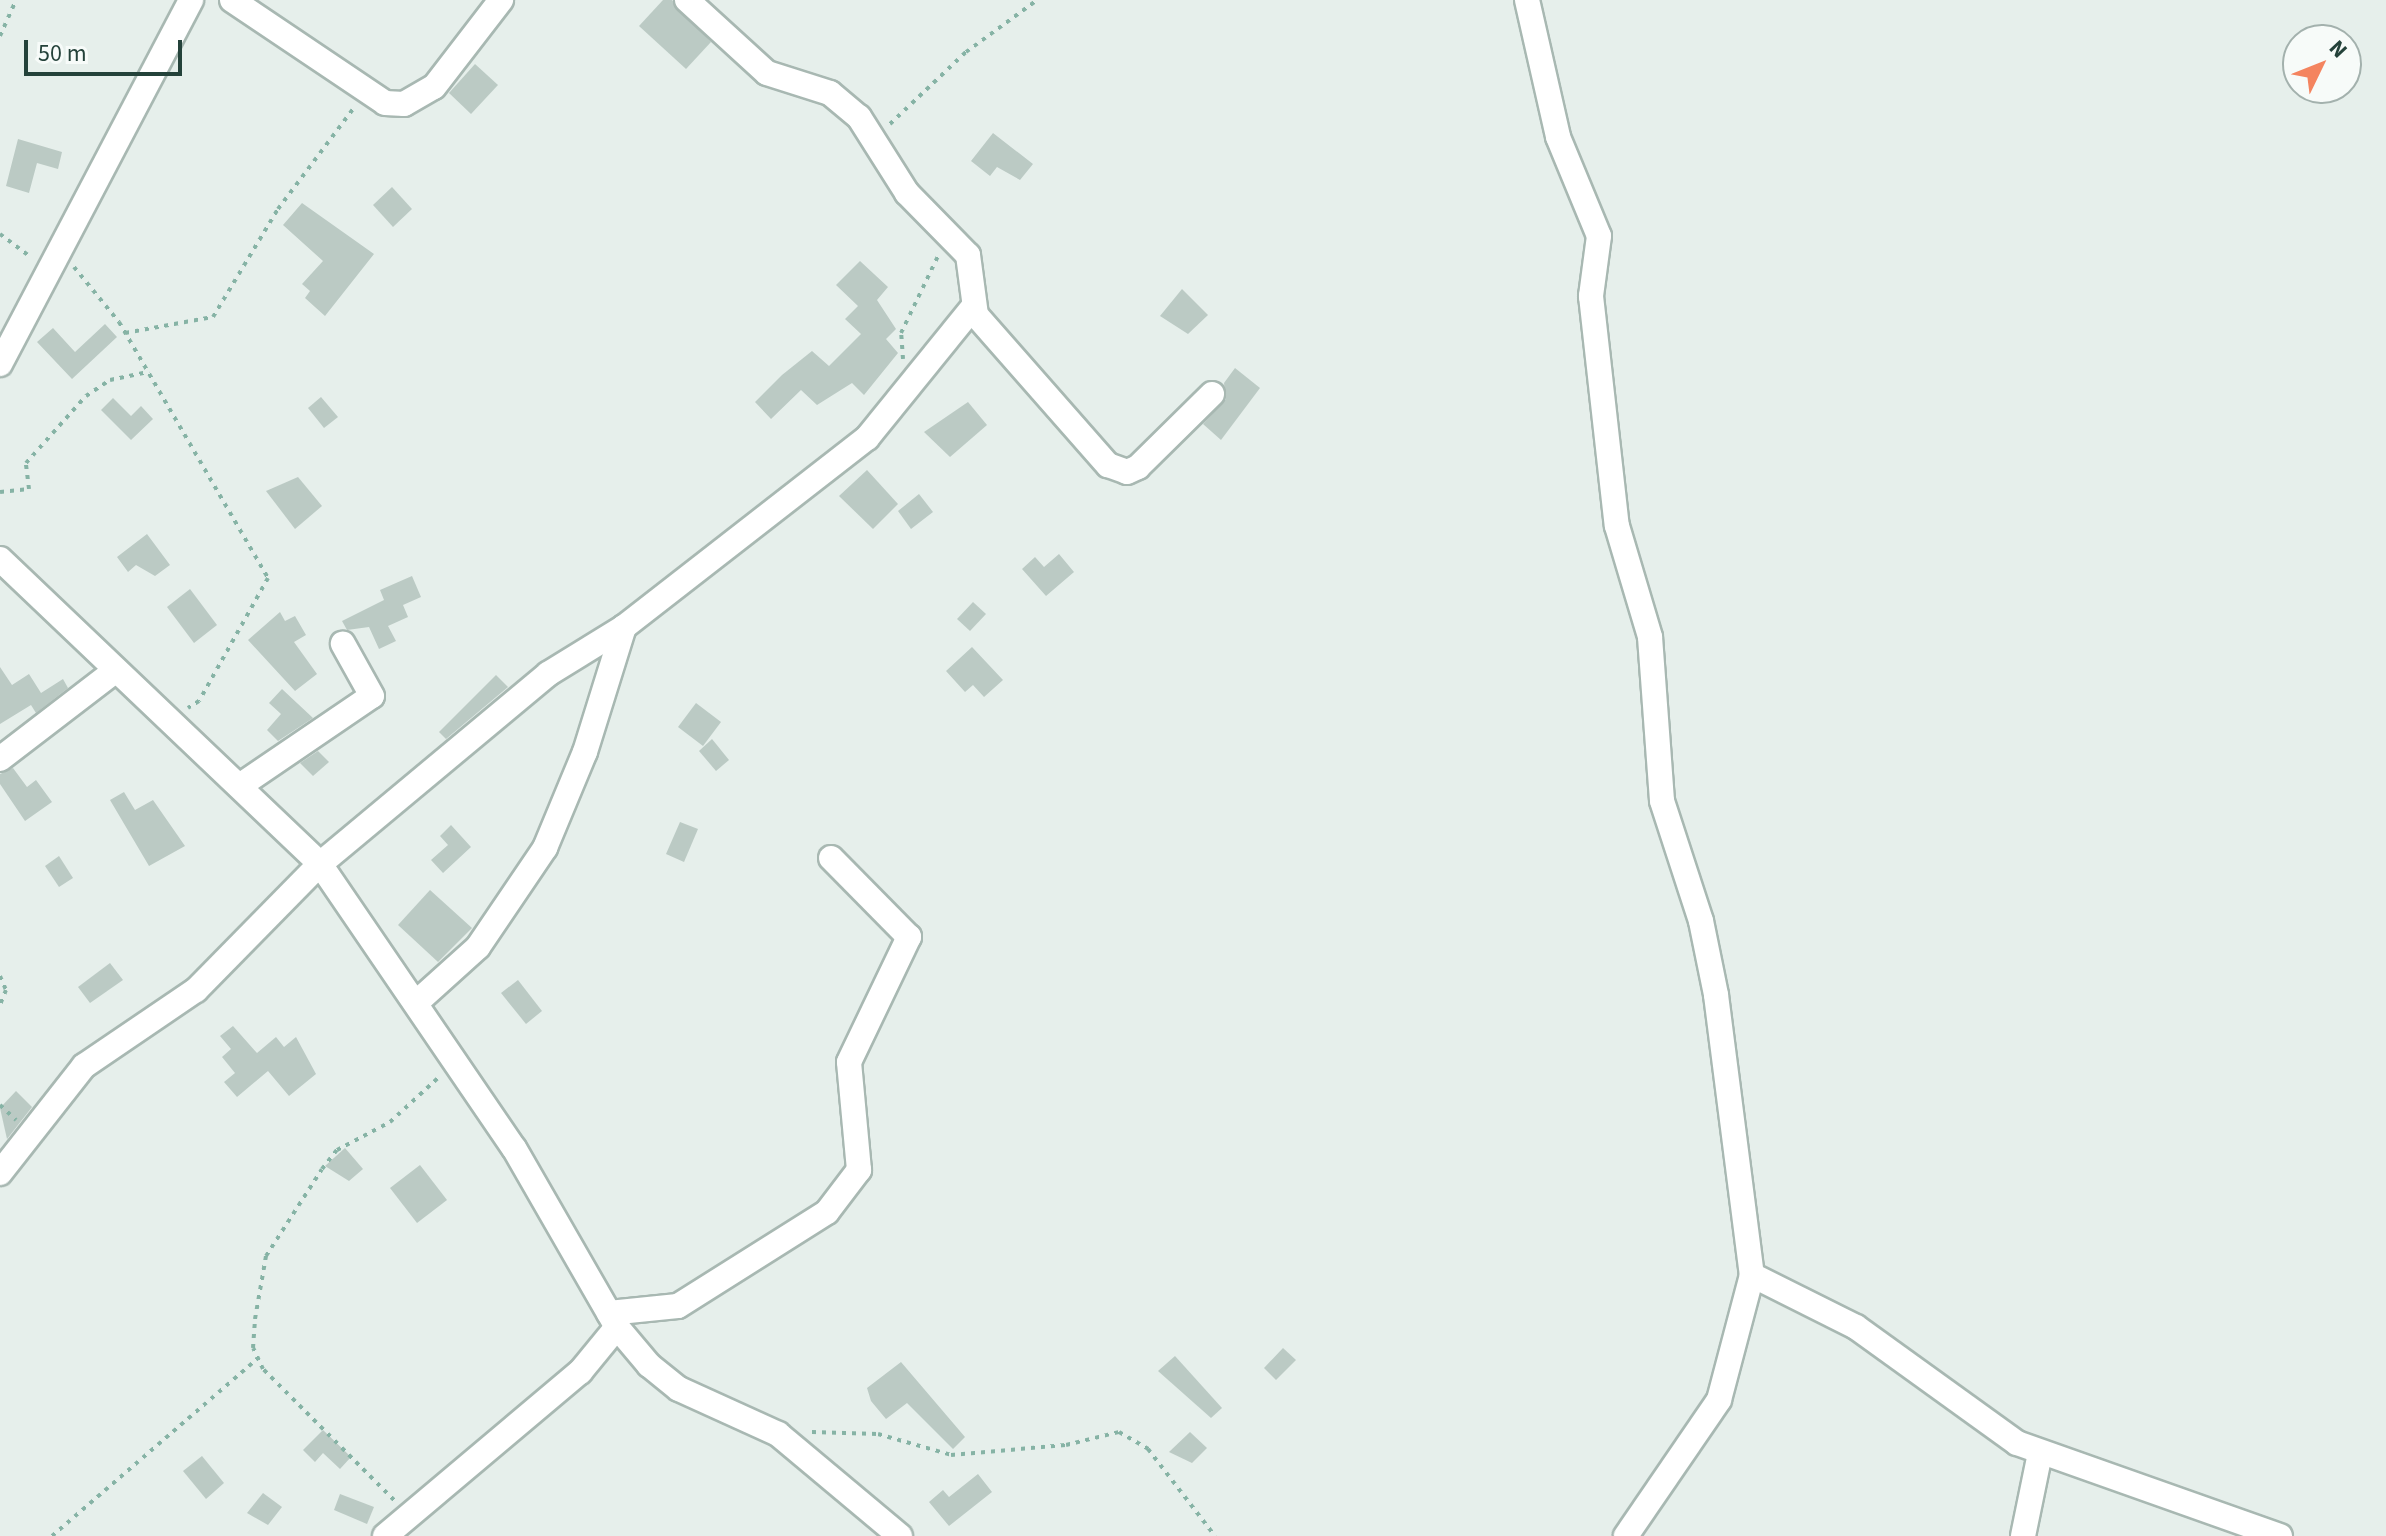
<!DOCTYPE html>
<html>
<head>
<meta charset="utf-8">
<style>
	body { margin:0 }
	#map { position:relative; width:2386px; height:1536px; overflow:hidden; background:#e6efeb; font-family:"Source Sans 3",sans-serif }
	div>[style] { position:absolute }
	.building>* { inset:0; background:#bbcac4 }
	.path>* { height:4px; margin-top:-2px; transform-origin:0; background:repeating-linear-gradient(90deg,#86b3a5 0 4px,transparent 0 10px) }
	.roads { filter:drop-shadow(2px 0 #a8b8b2) drop-shadow(-2px 0 #a8b8b2) drop-shadow(0 2px #a8b8b2) drop-shadow(0 -2px #a8b8b2) }
	.minor>* { height:24px; margin:-12px; padding:0 12px; transform-origin:12px; border-radius:12px; background:#fff }
	span { translate:-50% -50%; white-space:nowrap; text-align:center; line-height:1.15; -webkit-text-stroke:7px #f7fbf9; paint-order:stroke }
	.north { position:absolute; left:2282px; top:24px; width:80px; height:80px; box-sizing:border-box; background:#f7fbf9; border:2px solid #a3b1ad; border-radius:50%; rotate:47deg; font-size:22px; font-weight:700; line-height:32px; text-align:center; color:#24423a }
	.north::after { content:''; display:block; margin:auto; width:28px; height:36px; background:#f4845f; clip-path:polygon(50% 0,100% 100%,50% 72%,0 100%) }
	.scale { position:absolute; left:24px; top:40px; width:158px; height:36px; box-sizing:border-box; border:4px solid #24423a; border-top:0; padding-left:10px; font-size:24px; line-height:28px; white-space:nowrap; color:#24423a; -webkit-text-stroke:6px #f7fbf9; paint-order:stroke }
</style>
</head>
<body>
<div id="map">
	<div class="building">
		<i style="clip-path:polygon(663px 0,672px 0,711px 42px,686px 69px,639px 26px)"></i>
		<i style="clip-path:polygon(475px 64px,498px 85px,471px 114px,449px 93px)"></i>
		<i style="clip-path:polygon(993px 133px,1033px 164px,1020px 180px,997px 167px,990px 176px,971px 161px)"></i>
		<i style="clip-path:polygon(18px 139px,62px 152px,58px 169px,37px 163px,29px 193px,6px 186px)"></i>
		<i style="clip-path:polygon(392px 187px,412px 209px,393px 227px,373px 205px)"></i>
		<i style="clip-path:polygon(302px 203px,374px 254px,325px 316px,305px 298px,310px 291px,302px 284px,323px 261px,283px 225px)"></i>
		<i style="clip-path:polygon(860px 261px,888px 287px,877px 300px,896px 329px,886px 339px,898px 353px,864px 395px,852px 383px,817px 405px,801px 390px,771px 419px,755px 402px,782px 375px,812px 351px,829px 366px,861px 334px,845px 319px,858px 306px,836px 285px)"></i>
		<i style="clip-path:polygon(1182px 289px,1208px 315px,1188px 334px,1160px 316px)"></i>
		<i style="clip-path:polygon(105px 324px,117px 337px,72px 379px,37px 342px,53px 328px,75px 352px)"></i>
		<i style="clip-path:polygon(1235px 368px,1260px 388px,1221px 440px,1203px 424px,1226px 399px,1224px 383px)"></i>
		<i style="clip-path:polygon(321px 397px,338px 417px,324px 428px,308px 408px)"></i>
		<i style="clip-path:polygon(113px 398px,131px 416px,141px 406px,153px 419px,131px 440px,101px 410px)"></i>
		<i style="clip-path:polygon(968px 402px,987px 425px,950px 457px,924px 432px)"></i>
		<i style="clip-path:polygon(867px 470px,898px 504px,873px 529px,839px 496px)"></i>
		<i style="clip-path:polygon(298px 477px,322px 506px,295px 529px,266px 491px)"></i>
		<i style="clip-path:polygon(919px 494px,933px 512px,911px 529px,898px 511px)"></i>
		<i style="clip-path:polygon(147px 534px,170px 565px,155px 576px,136px 565px,128px 572px,117px 557px)"></i>
		<i style="clip-path:polygon(1059px 554px,1074px 572px,1046px 596px,1022px 569px,1035px 557px,1044px 567px)"></i>
		<i style="clip-path:polygon(412px 576px,421px 597px,403px 605px,408px 617px,388px 626px,396px 641px,379px 649px,369px 627px,347px 630px,342px 621px,384px 600px,380px 590px)"></i>
		<i style="clip-path:polygon(190px 589px,217px 625px,194px 643px,167px 607px)"></i>
		<i style="clip-path:polygon(973px 602px,986px 614px,970px 631px,957px 619px)"></i>
		<i style="clip-path:polygon(280px 612px,285px 621px,295px 616px,306px 635px,294px 642px,317px 674px,295px 691px,248px 640px)"></i>
		<i style="clip-path:polygon(972px 647px,1003px 680px,984px 697px,973px 685px,965px 692px,946px 671px)"></i>
		<i style="clip-path:polygon(0 667px,12px 685px,29px 674px,41px 693px,63px 679px,68px 688px,36px 713px,31px 705px,0 724px)"></i>
		<i style="clip-path:polygon(496px 675px,508px 687px,446px 739px,439px 732px)"></i>
		<i style="clip-path:polygon(282px 689px,313px 718px,278px 741px,267px 730px,281px 714px,269px 703px)"></i>
		<i style="clip-path:polygon(696px 703px,721px 722px,703px 746px,678px 727px)"></i>
		<i style="clip-path:polygon(712px 739px,729px 760px,716px 771px,699px 751px)"></i>
		<i style="clip-path:polygon(318px 751px,329px 762px,313px 776px,300px 763px)"></i>
		<i style="clip-path:polygon(13px 768px,27px 787px,36px 780px,52px 802px,25px 821px,0 784px,0 774px)"></i>
		<i style="clip-path:polygon(124px 792px,135px 810px,153px 800px,185px 846px,149px 866px,110px 800px)"></i>
		<i style="clip-path:polygon(680px 822px,698px 829px,684px 862px,666px 854px)"></i>
		<i style="clip-path:polygon(451px 825px,471px 847px,443px 873px,431px 860px,448px 845px,440px 836px)"></i>
		<i style="clip-path:polygon(59px 856px,73px 878px,59px 887px,45px 866px)"></i>
		<i style="clip-path:polygon(430px 890px,472px 928px,438px 962px,398px 925px)"></i>
		<i style="clip-path:polygon(110px 963px,123px 980px,90px 1003px,78px 987px)"></i>
		<i style="clip-path:polygon(518px 980px,542px 1011px,526px 1024px,501px 993px)"></i>
		<i style="clip-path:polygon(233px 1026px,257px 1053px,276px 1037px,284px 1047px,296px 1037px,316px 1074px,289px 1096px,268px 1071px,237px 1097px,224px 1082px,235px 1073px,222px 1057px,231px 1049px,220px 1036px)"></i>
		<i style="clip-path:polygon(16px 1091px,32px 1107px,7px 1139px,0 1108px)"></i>
		<i style="clip-path:polygon(345px 1148px,363px 1169px,349px 1181px,325px 1166px)"></i>
		<i style="clip-path:polygon(420px 1165px,447px 1200px,417px 1223px,390px 1188px)"></i>
		<i style="clip-path:polygon(1283px 1348px,1296px 1360px,1276px 1380px,1264px 1368px)"></i>
		<i style="clip-path:polygon(1175px 1356px,1222px 1408px,1211px 1418px,1158px 1371px)"></i>
		<i style="clip-path:polygon(901px 1362px,965px 1437px,953px 1449px,907px 1403px,886px 1419px,871px 1401px,867px 1388px)"></i>
		<i style="clip-path:polygon(323px 1430px,351px 1457px,340px 1469px,323px 1453px,315px 1462px,303px 1450px)"></i>
		<i style="clip-path:polygon(1190px 1432px,1207px 1448px,1192px 1463px,1169px 1452px)"></i>
		<i style="clip-path:polygon(202px 1456px,224px 1483px,206px 1499px,183px 1471px)"></i>
		<i style="clip-path:polygon(978px 1474px,992px 1492px,949px 1526px,929px 1502px,943px 1490px,949px 1497px)"></i>
		<i style="clip-path:polygon(263px 1493px,282px 1507px,268px 1525px,247px 1513px)"></i>
		<i style="clip-path:polygon(340px 1494px,374px 1507px,367px 1524px,334px 1510px)"></i>
	</div>
	<div class="path">
		<i style="left:0;top:36px;width:39px;rotate:-66deg"></i>
		<i style="left:890px;top:124px;width:105px;rotate:-43.5deg"></i>
		<i style="left:966px;top:52px;width:88px;rotate:-36.2deg"></i>
		<i style="left:0;top:234px;width:39px;rotate:37deg"></i>
		<i style="left:74px;top:267px;width:71px;rotate:50.7deg"></i>
		<i style="left:119px;top:322px;width:296px;rotate:59.8deg"></i>
		<i style="left:268px;top:578px;width:141px;rotate:119.3deg"></i>
		<i style="left:199px;top:701px;width:13px;rotate:148deg"></i>
		<i style="left:125px;top:333px;width:89px;rotate:-10.3deg"></i>
		<i style="left:213px;top:317px;width:126px;rotate:-59deg"></i>
		<i style="left:278px;top:209px;width:125px;rotate:-53.1deg"></i>
		<i style="left:903px;top:359px;width:26px;rotate:-94deg"></i>
		<i style="left:901px;top:333px;width:88px;rotate:-64.3deg"></i>
		<i style="left:0;top:492px;width:29px;rotate:-6deg"></i>
		<i style="left:29px;top:489px;width:26px;rotate:-97deg"></i>
		<i style="left:26px;top:463px;width:90px;rotate:-48.2deg"></i>
		<i style="left:86px;top:396px;width:29px;rotate:-34deg"></i>
		<i style="left:110px;top:380px;width:40px;rotate:-12deg"></i>
		<i style="left:0;top:976px;width:15px;rotate:67deg"></i>
		<i style="left:6px;top:990px;width:16px;rotate:112deg"></i>
		<i style="left:0;top:1105px;width:22px;rotate:43deg"></i>
		<i style="left:812px;top:1432px;width:66px;rotate:1.7deg"></i>
		<i style="left:878px;top:1434px;width:76px;rotate:16deg"></i>
		<i style="left:951px;top:1455px;width:115px;rotate:-5deg"></i>
		<i style="left:1066px;top:1445px;width:55px;rotate:-13.8deg"></i>
		<i style="left:1119px;top:1432px;width:34px;rotate:30deg"></i>
		<i style="left:1148px;top:1449px;width:110px;rotate:52.4deg"></i>
		<i style="left:394px;top:1500px;width:185px;rotate:-135deg"></i>
		<i style="left:263px;top:1369px;width:23px;rotate:-115deg"></i>
		<i style="left:253px;top:1348px;width:29px;rotate:-86deg"></i>
		<i style="left:255px;top:1319px;width:64px;rotate:-80.1deg"></i>
		<i style="left:266px;top:1256px;width:103px;rotate:-57.2deg"></i>
		<i style="left:322px;top:1169px;width:24px;rotate:-52deg"></i>
		<i style="left:337px;top:1150px;width:60px;rotate:-27.8deg"></i>
		<i style="left:390px;top:1122px;width:65px;rotate:-42.5deg"></i>
		<i style="left:52px;top:1536px;width:271px;rotate:-40.8deg"></i>
	</div>
	<div class="roads">
		<div class="minor">
			<i style="left:232px;top:0;width:184px;rotate:33.9deg"></i>
			<i style="left:385px;top:103px;width:19px;rotate:3deg"></i>
			<i style="left:404px;top:104px;width:34px;rotate:-30deg"></i>
			<i style="left:434px;top:87px;width:110px;rotate:-52.4deg"></i>
			<i style="left:687px;top:0;width:108px;rotate:42.4deg"></i>
			<i style="left:767px;top:73px;width:66px;rotate:17.6deg"></i>
			<i style="left:830px;top:93px;width:38px;rotate:40deg"></i>
			<i style="left:859px;top:117px;width:90px;rotate:57.7deg"></i>
			<i style="left:907px;top:193px;width:87px;rotate:45.5deg"></i>
			<i style="left:968px;top:255px;width:61px;rotate:82.4deg"></i>
			<i style="left:976px;top:315px;width:200px;rotate:48.7deg"></i>
			<i style="left:1108px;top:465px;width:20px;rotate:20deg"></i>
			<i style="left:1127px;top:472px;width:12px;rotate:-24deg"></i>
			<i style="left:1138px;top:467px;width:104px;rotate:-44.6deg"></i>
			<i style="left:1527px;top:0;width:140px;rotate:77.2deg"></i>
			<i style="left:1558px;top:137px;width:107px;rotate:67.5deg"></i>
			<i style="left:1599px;top:236px;width:61px;rotate:97.6deg"></i>
			<i style="left:1591px;top:296px;width:231px;rotate:83.6deg"></i>
			<i style="left:1617px;top:526px;width:116px;rotate:73.4deg"></i>
			<i style="left:1650px;top:637px;width:164px;rotate:85.8deg"></i>
			<i style="left:1662px;top:801px;width:126px;rotate:72deg"></i>
			<i style="left:1701px;top:921px;width:76px;rotate:78.5deg"></i>
			<i style="left:1716px;top:995px;width:282px;rotate:82.7deg"></i>
			<i style="left:1752px;top:1275px;width:129px;rotate:104.8deg"></i>
			<i style="left:1719px;top:1400px;width:165px;rotate:124.4deg"></i>
			<i style="left:0;top:364px;width:411px;rotate:-62.3deg"></i>
			<i style="left:0;top:559px;width:442px;rotate:43.6deg"></i>
			<i style="left:320px;top:864px;width:344px;rotate:55.7deg"></i>
			<i style="left:514px;top:1148px;width:207px;rotate:60.1deg"></i>
			<i style="left:617px;top:1327px;width:50px;rotate:49.9deg"></i>
			<i style="left:649px;top:1365px;width:38px;rotate:39deg"></i>
			<i style="left:679px;top:1389px;width:109px;rotate:24.4deg"></i>
			<i style="left:778px;top:1434px;width:159px;rotate:39.9deg"></i>
			<i style="left:0;top:759px;width:146px;rotate:-37.5deg"></i>
			<i style="left:241px;top:785px;width:158px;rotate:-34.2deg"></i>
			<i style="left:372px;top:696px;width:60px;rotate:-119.1deg"></i>
			<i style="left:417px;top:1002px;width:82px;rotate:-42deg"></i>
			<i style="left:478px;top:947px;width:120px;rotate:-55.9deg"></i>
			<i style="left:545px;top:848px;width:104px;rotate:-67.4deg"></i>
			<i style="left:585px;top:752px;width:131px;rotate:-72.7deg"></i>
			<i style="left:0;top:1173px;width:136px;rotate:-51.9deg"></i>
			<i style="left:84px;top:1066px;width:135px;rotate:-34.2deg"></i>
			<i style="left:196px;top:990px;width:177px;rotate:-45.5deg"></i>
			<i style="left:320px;top:864px;width:297px;rotate:-39.8deg"></i>
			<i style="left:548px;top:674px;width:89px;rotate:-31.7deg"></i>
			<i style="left:624px;top:627px;width:308px;rotate:-37.9deg"></i>
			<i style="left:867px;top:438px;width:169px;rotate:-51deg"></i>
			<i style="left:1752px;top:1275px;width:116px;rotate:26.6deg"></i>
			<i style="left:1856px;top:1327px;width:198px;rotate:35.8deg"></i>
			<i style="left:2017px;top:1443px;width:279px;rotate:19.5deg"></i>
			<i style="left:609px;top:1313px;width:69px;rotate:-5.8deg"></i>
			<i style="left:678px;top:1306px;width:176px;rotate:-32.2deg"></i>
			<i style="left:827px;top:1212px;width:53px;rotate:-52.7deg"></i>
			<i style="left:859px;top:1170px;width:108px;rotate:-95.3deg"></i>
			<i style="left:849px;top:1062px;width:139px;rotate:-64.4deg"></i>
			<i style="left:909px;top:937px;width:111px;rotate:-134.6deg"></i>
			<i style="left:385px;top:1536px;width:255px;rotate:-40.1deg"></i>
			<i style="left:580px;top:1372px;width:58px;rotate:-50.6deg"></i>
			<i style="left:2023px;top:1536px;width:85px;rotate:-78.4deg"></i>
		</div>
	</div>
	<div class="north">N</div>
	<div class="scale">50 m</div>
</div>
</body>
</html>
